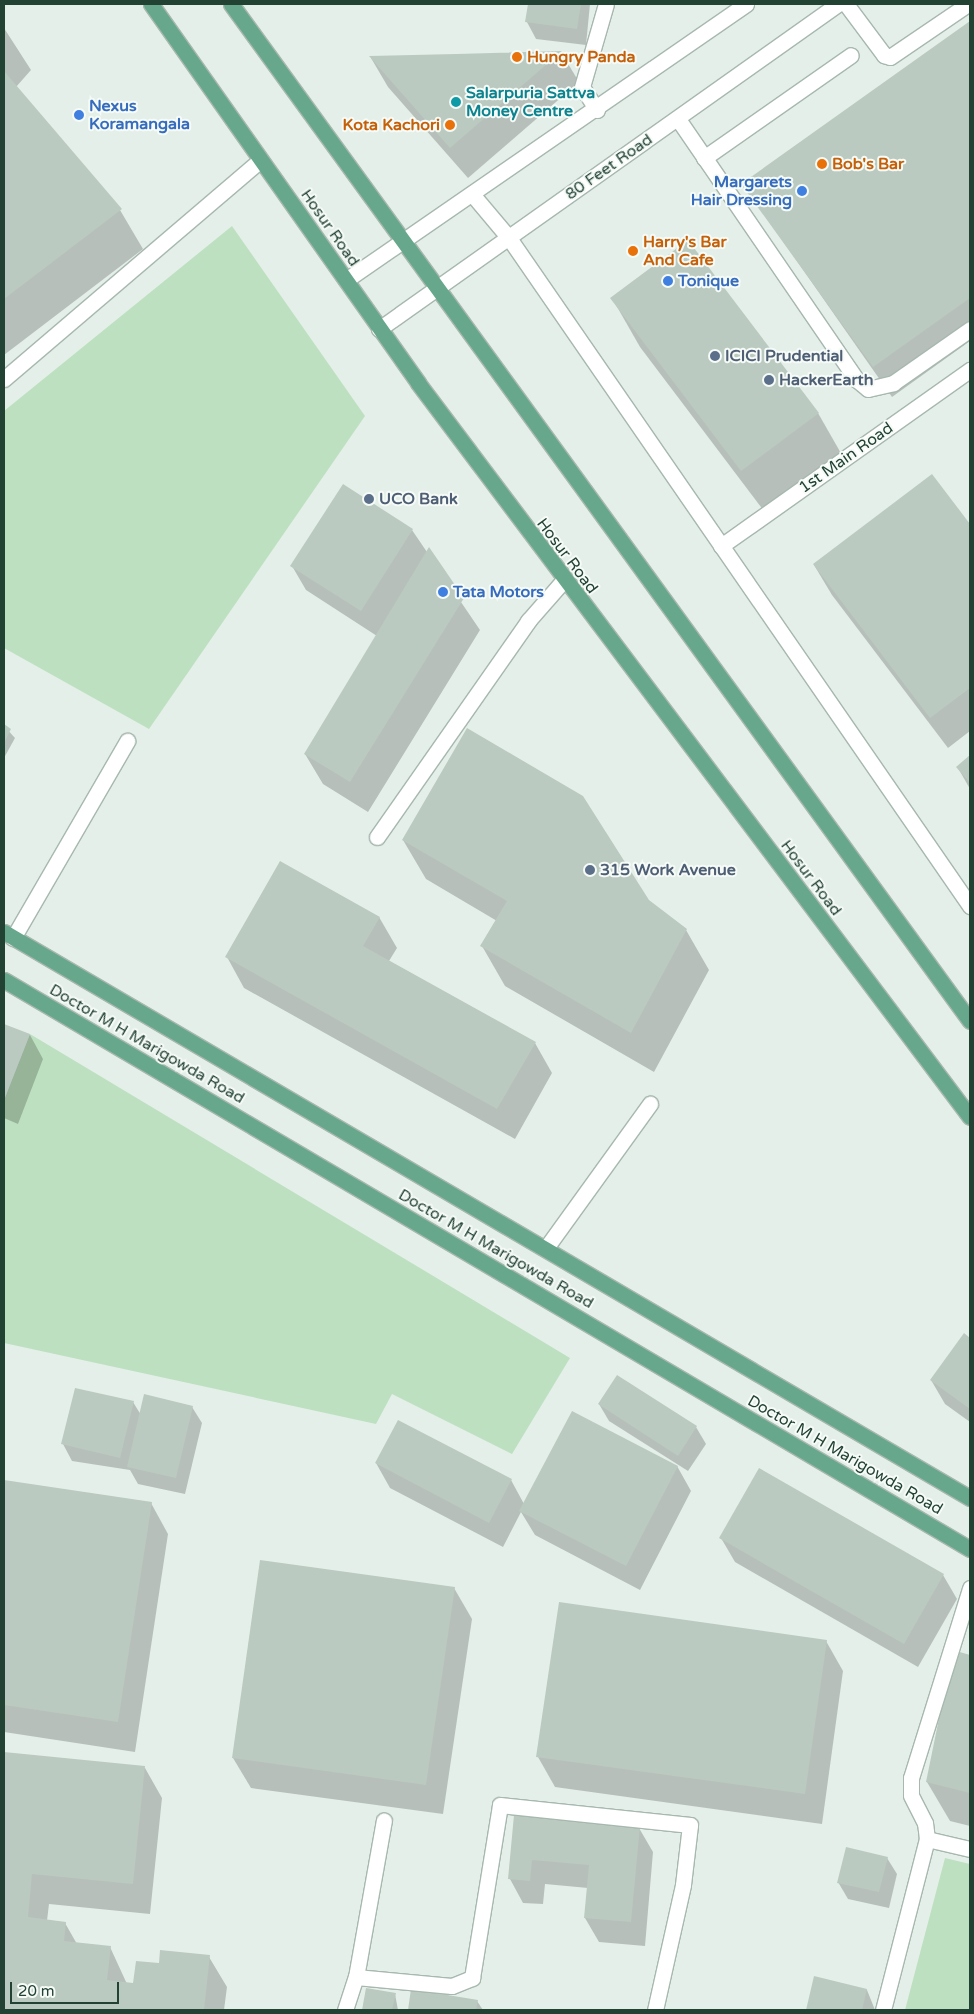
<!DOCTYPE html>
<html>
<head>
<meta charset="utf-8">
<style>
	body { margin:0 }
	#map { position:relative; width:974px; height:2014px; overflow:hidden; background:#e5efe9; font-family:"Varela Round",sans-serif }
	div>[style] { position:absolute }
	.green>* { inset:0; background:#bde1c0 }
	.shadow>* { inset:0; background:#0003 }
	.building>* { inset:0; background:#bacac1 }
	.roads { filter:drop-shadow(1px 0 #a7b8af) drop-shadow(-1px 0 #a7b8af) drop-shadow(0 1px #a7b8af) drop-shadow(0 -1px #a7b8af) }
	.lane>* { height:15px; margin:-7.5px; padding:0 7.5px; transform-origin:7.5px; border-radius:7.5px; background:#fff }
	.street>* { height:15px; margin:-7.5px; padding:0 7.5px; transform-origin:7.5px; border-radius:7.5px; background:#fff }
	.secondary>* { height:15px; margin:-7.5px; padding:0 7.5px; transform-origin:7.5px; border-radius:7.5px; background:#fff }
	.primary>* { height:15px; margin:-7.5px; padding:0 7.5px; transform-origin:7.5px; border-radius:7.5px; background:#67a78c }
	.dots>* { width:14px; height:14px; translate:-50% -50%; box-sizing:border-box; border:2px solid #f6fbf7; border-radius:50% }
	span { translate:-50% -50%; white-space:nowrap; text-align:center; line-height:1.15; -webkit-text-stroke:4px #f6fbf7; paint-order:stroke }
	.food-label { font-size:16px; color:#c56008; font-weight:700 }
	.left { translate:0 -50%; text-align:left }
	.right { translate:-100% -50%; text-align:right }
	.culture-label { font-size:16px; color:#0d838f; font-weight:700 }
	.shop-label { font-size:16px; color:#366cbe; font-weight:700 }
	.street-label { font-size:16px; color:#224234 }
	.service-label { font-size:16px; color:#4e5e75; font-weight:700 }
	.frame { position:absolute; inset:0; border:5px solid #224234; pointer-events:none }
	.scale { position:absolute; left:10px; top:1982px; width:109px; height:22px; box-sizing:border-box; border:2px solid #224234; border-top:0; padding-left:6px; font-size:15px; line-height:18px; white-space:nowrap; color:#224234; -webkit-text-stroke:4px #f6fbf7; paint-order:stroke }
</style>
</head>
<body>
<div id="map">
	<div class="green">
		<i style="clip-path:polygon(232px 226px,365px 416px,149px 729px,4px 648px,4px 411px)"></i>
		<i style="clip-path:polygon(30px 1034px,570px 1358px,512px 1454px,392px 1394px,376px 1424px,4px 1343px,4px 1100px)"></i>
		<i style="clip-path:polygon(945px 1858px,970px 1864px,970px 2010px,905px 2010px)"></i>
	</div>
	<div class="shadow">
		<i style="clip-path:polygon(529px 4px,590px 4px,586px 45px,536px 39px,527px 22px)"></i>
		<i style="clip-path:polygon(970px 23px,970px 341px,892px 397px,743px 184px)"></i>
		<i style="clip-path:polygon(4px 28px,31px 70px,16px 87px,120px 210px,143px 249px,4px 355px)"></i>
		<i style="clip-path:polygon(561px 52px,579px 82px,468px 178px,388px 87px,371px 58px)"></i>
		<i style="clip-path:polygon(612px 298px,818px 413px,846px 462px,770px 519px,640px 347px)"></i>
		<i style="clip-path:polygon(932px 476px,970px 526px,970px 731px,948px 748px,832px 595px,814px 565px)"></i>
		<i style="clip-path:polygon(412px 530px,480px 630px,368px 812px,323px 784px,305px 754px,377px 636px,306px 590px,292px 566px)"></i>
		<i style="clip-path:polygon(4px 726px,15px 738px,4px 758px)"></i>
		<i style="clip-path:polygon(970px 757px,970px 789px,958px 768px)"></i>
		<i style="clip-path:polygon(403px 840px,648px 901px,686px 930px,709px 970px,654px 1072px,505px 986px,482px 946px,497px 921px,426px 879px)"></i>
		<i style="clip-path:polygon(379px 917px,397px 948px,389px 961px,535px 1043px,552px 1073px,515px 1139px,244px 988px,227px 957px)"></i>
		<i style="clip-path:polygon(4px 1025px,30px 1035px,43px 1059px,18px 1124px,4px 1118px)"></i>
		<i style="clip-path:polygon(964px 1335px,970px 1340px,970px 1422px,945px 1404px,931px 1380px)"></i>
		<i style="clip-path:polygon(133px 1402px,141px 1415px,192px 1407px,202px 1423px,185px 1494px,138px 1484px,130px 1470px,72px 1461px,63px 1444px)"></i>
		<i style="clip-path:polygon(599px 1404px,696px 1427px,706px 1444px,688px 1471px,609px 1421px)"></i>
		<i style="clip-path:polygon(376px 1463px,511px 1480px,524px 1504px,677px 1466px,691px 1491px,640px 1590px,535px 1535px,521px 1512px,503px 1547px,390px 1488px)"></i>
		<i style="clip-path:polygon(4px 1482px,151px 1503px,168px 1534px,135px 1752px,4px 1732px)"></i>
		<i style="clip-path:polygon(721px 1538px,943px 1575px,957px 1599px,918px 1667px,735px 1562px)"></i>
		<i style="clip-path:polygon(454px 1588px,472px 1619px,443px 1814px,251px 1788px,233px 1758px)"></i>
		<i style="clip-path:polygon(826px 1641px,843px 1671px,822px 1824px,555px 1787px,538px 1757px)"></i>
		<i style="clip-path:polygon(954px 1652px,970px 1656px,970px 1826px,950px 1821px,927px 1782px)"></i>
		<i style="clip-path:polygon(4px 1753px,145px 1768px,162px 1798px,150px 1914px,49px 1904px,47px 1921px,65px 1923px,77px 1944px,110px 1947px,127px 1984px,135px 1985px,160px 1965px,209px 1957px,227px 1987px,224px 2010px,4px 2010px)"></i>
		<i style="clip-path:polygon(515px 1816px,639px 1828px,653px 1852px,645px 1946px,599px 1942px,585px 1918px,588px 1888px,545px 1884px,543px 1904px,523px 1903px,510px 1879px)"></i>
		<i style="clip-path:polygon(887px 1858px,897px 1874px,889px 1908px,848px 1899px,838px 1882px)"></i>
		<i style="clip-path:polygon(815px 1978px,867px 1990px,875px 2010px,807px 2010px)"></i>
		<i style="clip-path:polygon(367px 1990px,395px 1994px,398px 2010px,363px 2010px)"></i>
		<i style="clip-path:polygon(412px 1991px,477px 2001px,483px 2010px,409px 2010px)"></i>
	</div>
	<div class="building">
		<i style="clip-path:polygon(528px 4px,581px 4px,577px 29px,525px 22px)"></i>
		<i style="clip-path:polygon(970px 21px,970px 298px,873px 367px,741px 184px)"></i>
		<i style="clip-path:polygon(562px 51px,450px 148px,369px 56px,456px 54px)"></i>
		<i style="clip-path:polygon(4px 71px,122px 209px,4px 299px)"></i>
		<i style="clip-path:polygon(688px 240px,819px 413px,741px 471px,610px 298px)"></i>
		<i style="clip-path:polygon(932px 474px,970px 524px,970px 688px,930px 718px,813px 564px)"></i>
		<i style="clip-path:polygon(343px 484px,413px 529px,361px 611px,290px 566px)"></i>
		<i style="clip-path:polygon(429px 547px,464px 598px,350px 782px,304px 754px)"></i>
		<i style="clip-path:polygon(4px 724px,11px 729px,4px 743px)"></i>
		<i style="clip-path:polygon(467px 728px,583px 796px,649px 900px,687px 929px,631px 1033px,480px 946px,507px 901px,402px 840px)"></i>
		<i style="clip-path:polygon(970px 755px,970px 783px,956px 767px)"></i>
		<i style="clip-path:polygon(280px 861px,380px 917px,363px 946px,536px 1042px,497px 1109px,225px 957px)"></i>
		<i style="clip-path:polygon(4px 1024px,30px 1034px,4px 1100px)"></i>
		<i style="clip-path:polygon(964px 1333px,970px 1338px,970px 1409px,930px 1380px)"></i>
		<i style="clip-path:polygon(617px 1375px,697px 1426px,678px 1456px,598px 1404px)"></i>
		<i style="clip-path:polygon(75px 1388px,134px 1401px,120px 1458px,61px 1444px)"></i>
		<i style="clip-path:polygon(144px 1394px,193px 1406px,176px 1478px,127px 1467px)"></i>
		<i style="clip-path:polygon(572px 1411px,678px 1466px,626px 1566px,519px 1511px)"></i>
		<i style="clip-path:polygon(398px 1420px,512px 1479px,489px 1523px,375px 1463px)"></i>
		<i style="clip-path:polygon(759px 1468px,944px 1574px,904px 1644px,719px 1538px)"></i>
		<i style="clip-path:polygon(4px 1480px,152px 1502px,118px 1722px,4px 1705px)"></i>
		<i style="clip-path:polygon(260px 1560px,455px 1587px,426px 1785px,232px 1758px)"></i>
		<i style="clip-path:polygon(559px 1602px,827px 1640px,805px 1794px,536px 1757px)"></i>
		<i style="clip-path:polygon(953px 1650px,970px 1655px,970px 1793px,926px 1782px)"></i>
		<i style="clip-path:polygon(4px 1752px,145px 1766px,133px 1884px,32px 1874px,28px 1917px,66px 1922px,64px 1941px,111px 1946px,107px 1980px,133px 1983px,136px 1961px,159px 1963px,160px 1950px,210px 1955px,204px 2010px,4px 2010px)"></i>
		<i style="clip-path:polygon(514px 1815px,640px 1826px,631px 1922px,584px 1918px,589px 1865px,532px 1860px,530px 1881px,508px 1879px)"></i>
		<i style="clip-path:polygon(846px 1847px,888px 1857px,879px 1892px,837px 1883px)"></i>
		<i style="clip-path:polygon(814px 1976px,867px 1989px,862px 2010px,806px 2010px)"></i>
		<i style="clip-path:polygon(366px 1988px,396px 1993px,392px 2010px,362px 2010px)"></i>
		<i style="clip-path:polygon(411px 1989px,478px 2000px,476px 2010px,408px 2010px)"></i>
	</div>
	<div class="roads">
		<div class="lane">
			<i style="left:846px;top:4px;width:64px;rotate:53.3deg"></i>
			<i style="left:884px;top:55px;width:6px;rotate:18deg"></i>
			<i style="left:890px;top:57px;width:94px;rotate:-34.2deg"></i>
			<i style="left:678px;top:119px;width:316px;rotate:55.6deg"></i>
			<i style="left:857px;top:380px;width:14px;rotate:39deg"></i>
			<i style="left:868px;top:389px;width:26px;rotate:-13deg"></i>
			<i style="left:893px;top:383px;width:94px;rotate:-35deg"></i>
			<i style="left:704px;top:158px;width:179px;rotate:-35deg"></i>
			<i style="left:4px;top:379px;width:337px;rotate:-40.5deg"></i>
			<i style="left:377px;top:837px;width:264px;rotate:-55deg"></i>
			<i style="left:528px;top:621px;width:53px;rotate:-48.8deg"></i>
			<i style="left:13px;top:938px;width:228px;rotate:-59.9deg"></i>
			<i style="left:546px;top:1248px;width:178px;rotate:-54.2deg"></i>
			<i style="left:927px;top:1839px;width:16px;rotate:-97deg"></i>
			<i style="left:925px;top:1823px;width:31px;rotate:-117deg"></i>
			<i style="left:911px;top:1795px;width:17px;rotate:-90deg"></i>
			<i style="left:911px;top:1778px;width:199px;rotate:-72.7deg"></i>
			<i style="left:356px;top:1977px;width:96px;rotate:5.4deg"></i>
			<i style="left:452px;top:1986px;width:22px;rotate:-22deg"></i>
			<i style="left:472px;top:1978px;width:175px;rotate:-80.8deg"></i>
			<i style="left:500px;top:1805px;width:191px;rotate:6deg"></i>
			<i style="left:690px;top:1825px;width:60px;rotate:96.7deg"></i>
			<i style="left:683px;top:1885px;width:128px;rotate:102.6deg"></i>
			<i style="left:345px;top:2010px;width:35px;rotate:-72deg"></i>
			<i style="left:356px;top:1977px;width:159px;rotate:-79.9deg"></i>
		</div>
		<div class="street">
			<i style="left:597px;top:110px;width:27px;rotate:-123deg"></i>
			<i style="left:582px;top:87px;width:86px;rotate:-73.9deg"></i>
			<i style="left:883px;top:2010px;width:177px;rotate:-75.6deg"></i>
			<i style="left:927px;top:1839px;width:44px;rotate:13.1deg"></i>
		</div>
		<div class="secondary">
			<i style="left:472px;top:194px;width:57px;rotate:49.9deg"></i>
			<i style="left:509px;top:238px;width:812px;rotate:55.39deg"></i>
			<i style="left:346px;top:280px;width:486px;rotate:-34.6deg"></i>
			<i style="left:379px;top:329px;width:562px;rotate:-35.3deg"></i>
			<i style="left:721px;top:546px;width:305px;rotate:-35.3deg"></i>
		</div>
		<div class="primary">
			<i style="left:151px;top:4px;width:464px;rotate:54.8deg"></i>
			<i style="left:418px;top:383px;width:918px;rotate:53.06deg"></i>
			<i style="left:231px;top:4px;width:1257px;rotate:54deg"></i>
			<i style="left:4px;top:932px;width:1120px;rotate:30.37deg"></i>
			<i style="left:4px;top:980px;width:1121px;rotate:30.5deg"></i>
		</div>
	</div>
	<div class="dots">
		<i style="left:517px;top:57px;background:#e8710a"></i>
		<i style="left:456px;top:102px;background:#0f9aa8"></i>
		<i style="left:79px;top:115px;background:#3f7fe0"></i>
		<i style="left:450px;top:125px;background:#e8710a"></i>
		<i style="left:822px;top:164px;background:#e8710a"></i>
		<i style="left:802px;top:191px;background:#3f7fe0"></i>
		<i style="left:633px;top:251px;background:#e8710a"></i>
		<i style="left:668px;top:281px;background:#3f7fe0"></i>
		<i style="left:715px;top:356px;background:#5c6f8a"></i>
		<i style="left:769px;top:380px;background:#5c6f8a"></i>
		<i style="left:369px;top:499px;background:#5c6f8a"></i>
		<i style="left:443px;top:592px;background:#3f7fe0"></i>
		<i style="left:590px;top:870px;background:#5c6f8a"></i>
	</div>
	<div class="food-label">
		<span class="left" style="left:527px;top:57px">Hungry Panda</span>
		<span class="right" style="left:440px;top:125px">Kota Kachori</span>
		<span class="left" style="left:832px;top:164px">Bob's Bar</span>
		<span class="left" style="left:643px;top:251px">Harry's Bar<br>And Cafe</span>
	</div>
	<div class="culture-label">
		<span class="left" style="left:466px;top:102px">Salarpuria Sattva<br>Money Centre</span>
	</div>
	<div class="shop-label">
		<span class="left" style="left:89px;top:115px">Nexus<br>Koramangala</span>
		<span class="right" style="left:792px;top:191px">Margarets<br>Hair Dressing</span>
		<span class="left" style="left:678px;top:281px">Tonique</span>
		<span class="left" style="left:453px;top:592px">Tata Motors</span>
	</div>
	<div class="street-label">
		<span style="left:609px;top:167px;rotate:-35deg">80 Feet Road</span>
		<span style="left:330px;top:228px;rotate:55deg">Hosur Road</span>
		<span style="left:846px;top:458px;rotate:-35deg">1st Main Road</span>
		<span style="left:567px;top:556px;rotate:53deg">Hosur Road</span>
		<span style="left:811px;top:878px;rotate:53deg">Hosur Road</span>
		<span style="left:147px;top:1044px;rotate:30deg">Doctor M H Marigowda Road</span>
		<span style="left:496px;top:1249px;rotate:30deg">Doctor M H Marigowda Road</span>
		<span style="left:845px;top:1455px;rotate:30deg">Doctor M H Marigowda Road</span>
	</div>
	<div class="service-label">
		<span class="left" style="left:725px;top:356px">ICICI Prudential</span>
		<span class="left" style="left:779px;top:380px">HackerEarth</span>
		<span class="left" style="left:379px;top:499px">UCO Bank</span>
		<span class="left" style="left:600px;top:870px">315 Work Avenue</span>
	</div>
	<div class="frame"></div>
	<div class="scale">20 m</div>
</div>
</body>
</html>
